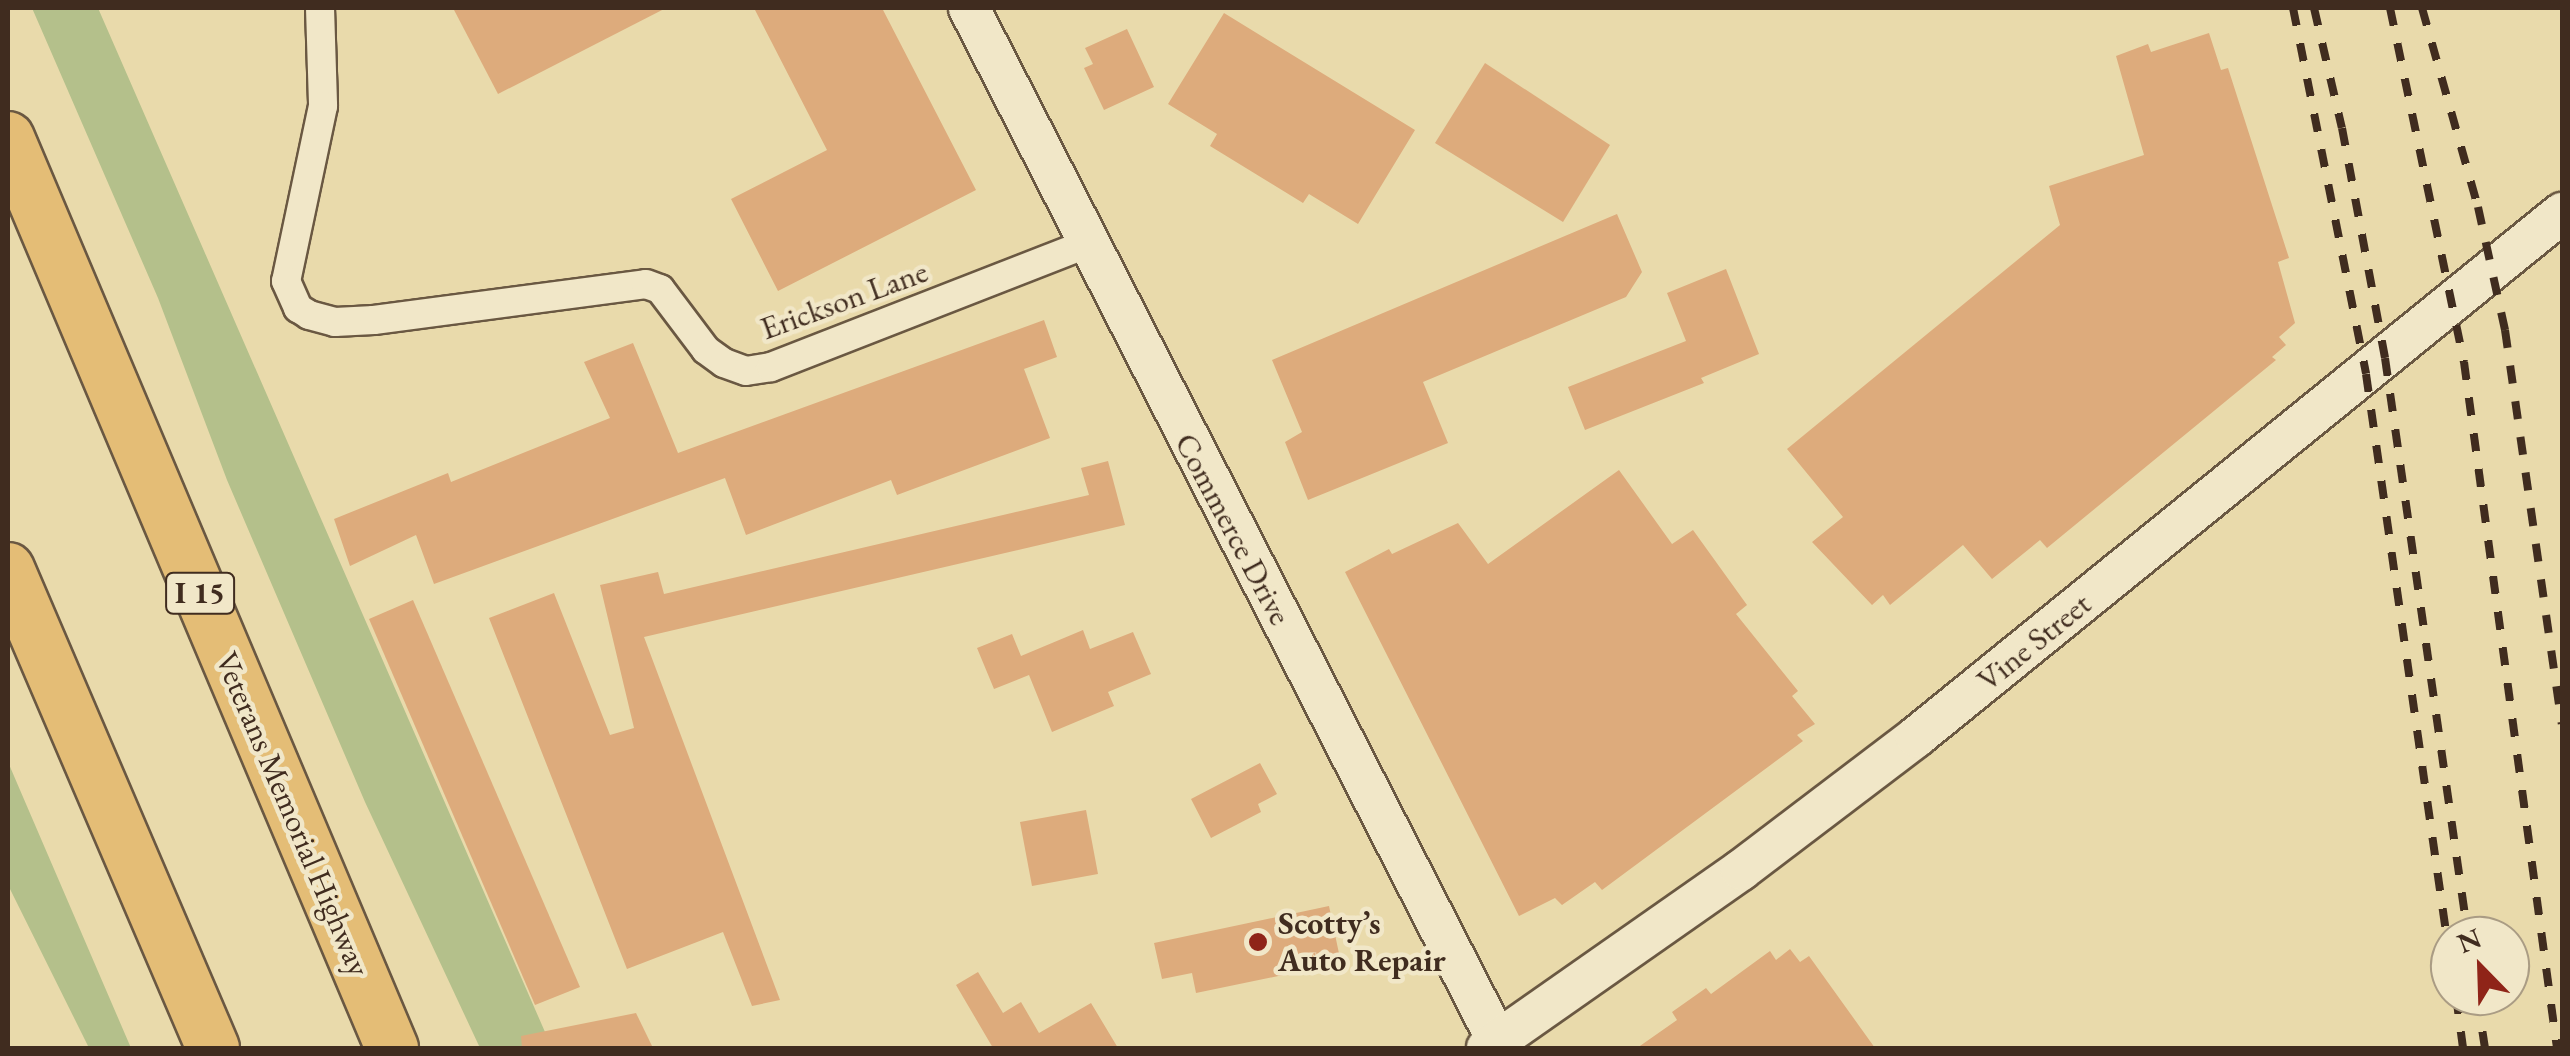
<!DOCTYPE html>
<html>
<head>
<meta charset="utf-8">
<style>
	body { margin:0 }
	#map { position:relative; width:2570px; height:1056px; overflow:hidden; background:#e9daab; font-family:"EB Garamond",serif }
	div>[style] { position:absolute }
	.green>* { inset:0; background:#b4c08b }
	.building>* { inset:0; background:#ddab7c }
	.roads { filter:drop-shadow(2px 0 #6a5842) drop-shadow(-2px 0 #6a5842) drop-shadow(0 2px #6a5842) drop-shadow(0 -2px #6a5842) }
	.street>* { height:28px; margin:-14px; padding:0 14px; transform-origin:14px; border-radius:14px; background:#f1e7c8 }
	.secondary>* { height:40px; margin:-20px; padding:0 20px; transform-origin:20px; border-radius:20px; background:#f1e7c8 }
	.highway>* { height:52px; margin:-26px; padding:0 26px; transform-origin:26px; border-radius:26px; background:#e4bd76 }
	.rail>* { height:8px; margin-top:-4px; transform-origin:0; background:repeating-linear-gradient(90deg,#402c1f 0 18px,transparent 0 36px) }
	.dots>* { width:28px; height:28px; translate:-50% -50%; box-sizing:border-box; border:5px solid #f1e7c8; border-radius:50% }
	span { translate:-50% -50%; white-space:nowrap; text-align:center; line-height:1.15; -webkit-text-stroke:9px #f1e7c8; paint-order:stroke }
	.shield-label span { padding:2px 8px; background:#f1e7c8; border:2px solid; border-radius:8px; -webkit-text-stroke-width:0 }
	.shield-label { font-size:30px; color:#402c1f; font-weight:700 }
	.street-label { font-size:32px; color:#402c1f }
	.poi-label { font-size:32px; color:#402c1f; font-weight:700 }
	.left { translate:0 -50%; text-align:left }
	.frame { position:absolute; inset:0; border:10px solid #402c1f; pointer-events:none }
	.north { position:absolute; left:2430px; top:916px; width:100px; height:100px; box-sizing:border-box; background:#f1e7c8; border:2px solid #aa9c84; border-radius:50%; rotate:337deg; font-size:28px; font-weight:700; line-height:40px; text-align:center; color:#402c1f }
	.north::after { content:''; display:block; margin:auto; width:35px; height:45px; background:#8f2418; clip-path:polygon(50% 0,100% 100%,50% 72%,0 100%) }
</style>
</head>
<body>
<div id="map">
	<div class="green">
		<i style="clip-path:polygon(32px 8px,98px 8px,552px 1048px,480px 1048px,365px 802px,227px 480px,158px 298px)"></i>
		<i style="clip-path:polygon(8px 762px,20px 790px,131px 1048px,89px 1048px,8px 885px)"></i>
	</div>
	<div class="building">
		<i style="clip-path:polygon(453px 8px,666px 8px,498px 94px)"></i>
		<i style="clip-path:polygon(754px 8px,882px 8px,976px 190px,778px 291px,731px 199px,827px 150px)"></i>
		<i style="clip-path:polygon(1224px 13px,1415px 130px,1358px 224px,1309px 194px,1303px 203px,1210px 146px,1217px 134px,1168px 104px)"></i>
		<i style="clip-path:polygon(1127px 29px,1154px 87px,1104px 110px,1084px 68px,1093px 64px,1085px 48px)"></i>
		<i style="clip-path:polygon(2209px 33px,2221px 70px,2228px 68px,2289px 258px,2278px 262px,2295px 323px,2279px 337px,2286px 345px,2272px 357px,2276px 360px,2047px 548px,2040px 540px,1992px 579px,1963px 545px,1890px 605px,1883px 595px,1872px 605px,1812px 542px,1843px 517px,1787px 449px,2060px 225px,2049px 186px,2144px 155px,2116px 56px,2148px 44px,2151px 52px)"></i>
		<i style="clip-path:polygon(1485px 63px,1610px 145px,1563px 222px,1435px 143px)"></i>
		<i style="clip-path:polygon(1617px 214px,1642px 272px,1626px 297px,1423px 382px,1448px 443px,1308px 500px,1285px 442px,1302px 432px,1272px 360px)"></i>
		<i style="clip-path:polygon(1726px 269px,1759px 354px,1701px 378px,1704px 383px,1585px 430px,1568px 387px,1686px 341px,1667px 293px)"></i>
		<i style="clip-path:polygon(1044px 320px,1057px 357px,1024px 369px,1050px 438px,897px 495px,891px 480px,746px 535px,725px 478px,434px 584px,416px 535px,350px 566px,334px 519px,448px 473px,451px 482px,610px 418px,584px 362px,633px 343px,678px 453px)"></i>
		<i style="clip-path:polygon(1108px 461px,1125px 525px,644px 637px,780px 1000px,752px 1006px,723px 932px,627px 969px,489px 618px,554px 593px,610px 735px,634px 728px,600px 585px,658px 572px,664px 594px,1089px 495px,1081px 468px)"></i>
		<i style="clip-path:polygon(1619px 470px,1672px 544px,1693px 530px,1747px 605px,1736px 614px,1798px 691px,1792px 696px,1815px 724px,1797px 735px,1803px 741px,1602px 890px,1595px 882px,1562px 905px,1555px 898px,1519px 916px,1345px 572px,1389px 549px,1392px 554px,1458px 523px,1488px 564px)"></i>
		<i style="clip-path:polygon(413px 600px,580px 987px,535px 1005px,369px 619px)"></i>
		<i style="clip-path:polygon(1083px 630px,1090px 649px,1133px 632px,1151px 674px,1108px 692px,1114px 706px,1052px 732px,1029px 675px,994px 689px,977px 648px,1012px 634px,1021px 656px)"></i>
		<i style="clip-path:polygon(1260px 763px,1277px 794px,1258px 804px,1261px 812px,1211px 838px,1191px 799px)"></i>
		<i style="clip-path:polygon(1086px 810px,1098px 874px,1032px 886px,1020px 822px)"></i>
		<i style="clip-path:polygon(1329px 906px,1341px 963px,1196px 993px,1192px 973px,1162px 979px,1154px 943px)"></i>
		<i style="clip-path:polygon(1790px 949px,1800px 962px,1809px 956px,1875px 1048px,1637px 1048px,1677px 1020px,1672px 1012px,1706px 988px,1711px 994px,1770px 951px,1776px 960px)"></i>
		<i style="clip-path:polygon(978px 972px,1003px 1013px,1021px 1002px,1039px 1033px,1091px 1003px,1118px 1048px,993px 1048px,956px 985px)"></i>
		<i style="clip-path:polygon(636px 1013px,653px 1048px,522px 1048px,521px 1036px)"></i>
	</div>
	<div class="roads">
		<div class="street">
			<i style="left:320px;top:8px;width:98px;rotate:88.2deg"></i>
			<i style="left:323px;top:106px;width:179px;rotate:101.9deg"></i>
			<i style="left:286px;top:281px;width:30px;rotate:66deg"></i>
			<i style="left:298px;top:308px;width:13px;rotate:32deg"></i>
			<i style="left:309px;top:315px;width:27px;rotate:15deg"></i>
			<i style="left:335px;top:322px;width:39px;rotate:-3deg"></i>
			<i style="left:374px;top:320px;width:274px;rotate:-7.5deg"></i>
			<i style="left:646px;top:284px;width:15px;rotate:20deg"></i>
			<i style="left:660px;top:289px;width:76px;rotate:53deg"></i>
			<i style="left:706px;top:350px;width:22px;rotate:36deg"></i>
			<i style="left:724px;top:363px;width:23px;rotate:20deg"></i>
			<i style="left:746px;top:371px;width:25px;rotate:-9deg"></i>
			<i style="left:771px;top:367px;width:339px;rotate:-21.3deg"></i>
		</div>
		<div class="secondary">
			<i style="left:969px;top:8px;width:1168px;rotate:62.91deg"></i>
			<i style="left:1487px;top:1048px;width:310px;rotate:-35deg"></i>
			<i style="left:1741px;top:870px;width:220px;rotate:-37.2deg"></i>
			<i style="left:1916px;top:737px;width:832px;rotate:-39.05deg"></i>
		</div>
		<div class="highway">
			<i style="left:8px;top:138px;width:988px;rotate:67.12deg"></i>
			<i style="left:8px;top:569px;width:521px;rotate:66.83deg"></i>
		</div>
	</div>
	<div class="rail">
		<i style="left:2293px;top:8px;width:373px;rotate:78.7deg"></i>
		<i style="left:2366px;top:374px;width:592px;rotate:81.84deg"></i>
		<i style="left:2314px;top:8px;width:123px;rotate:76.9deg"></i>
		<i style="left:2342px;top:128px;width:234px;rotate:79.4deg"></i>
		<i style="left:2385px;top:358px;width:584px;rotate:81.83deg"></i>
		<i style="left:2390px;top:8px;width:362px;rotate:78.2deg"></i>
		<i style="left:2464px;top:362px;width:692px;rotate:82.28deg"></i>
		<i style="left:2422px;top:8px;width:207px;rotate:74.3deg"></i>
		<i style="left:2478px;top:207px;width:126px;rotate:77.6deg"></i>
		<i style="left:2505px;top:330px;width:398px;rotate:81.8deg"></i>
		<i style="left:2456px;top:996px;width:52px;rotate:82.3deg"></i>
		<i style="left:2477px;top:996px;width:53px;rotate:81.3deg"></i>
	</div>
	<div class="dots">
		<i style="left:1258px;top:942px;background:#8f2418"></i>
	</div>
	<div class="shield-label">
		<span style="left:200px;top:593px">I 15</span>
	</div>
	<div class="street-label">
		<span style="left:844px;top:300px;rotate:-20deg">Erickson Lane</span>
		<span style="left:1233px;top:529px;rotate:62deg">Commerce Drive</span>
		<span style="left:2034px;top:642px;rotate:-39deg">Vine Street</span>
		<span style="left:293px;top:814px;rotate:67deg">Veterans Memorial Highway</span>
	</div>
	<div class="poi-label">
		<span class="left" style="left:1278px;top:942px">Scotty’s<br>Auto Repair</span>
	</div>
	<div class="frame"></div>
	<div class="north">N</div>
</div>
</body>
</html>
